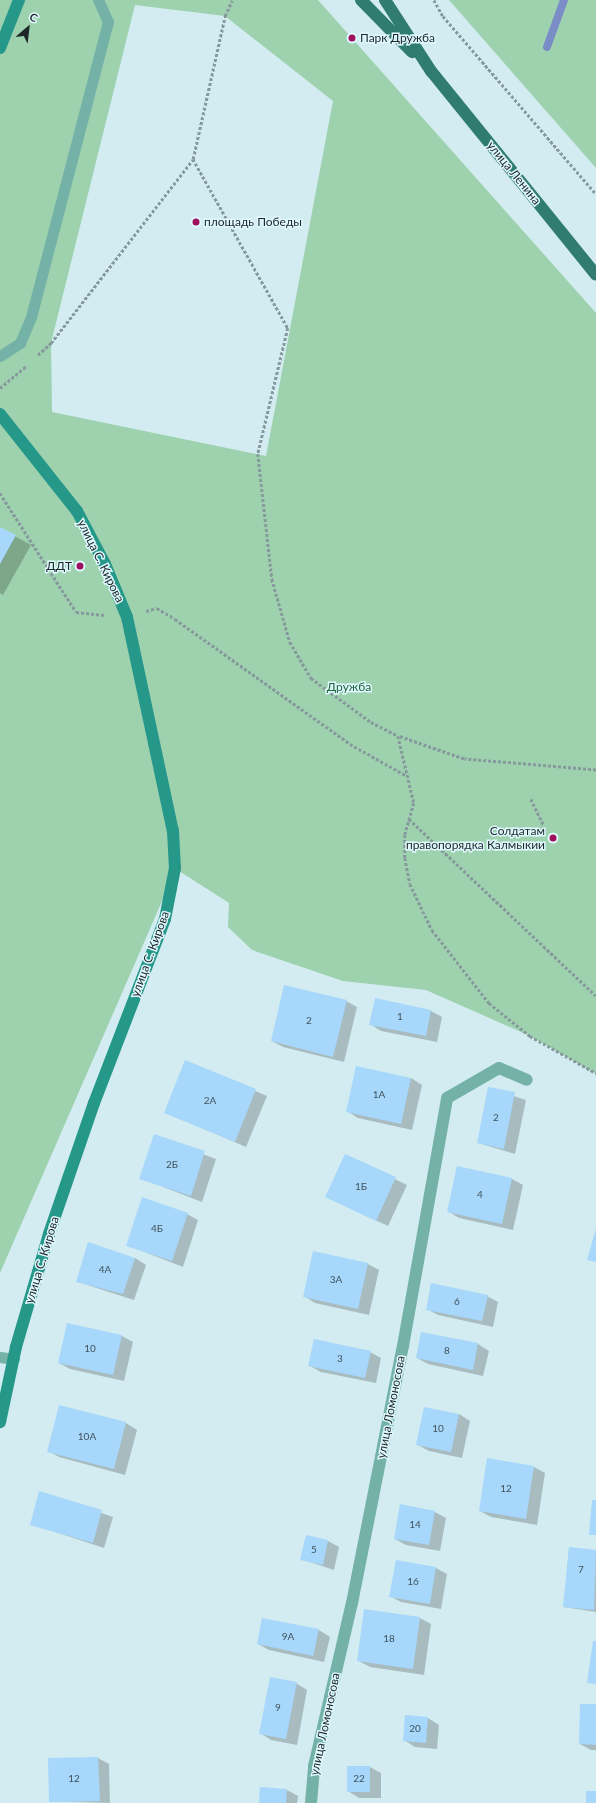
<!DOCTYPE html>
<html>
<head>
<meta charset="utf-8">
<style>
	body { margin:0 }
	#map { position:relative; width:596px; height:1803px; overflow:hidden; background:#d2ecf1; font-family:Lato,sans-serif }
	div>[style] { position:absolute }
	.green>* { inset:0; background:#9ed1ad }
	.shadow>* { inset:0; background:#0003 }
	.stream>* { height:8px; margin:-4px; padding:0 4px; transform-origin:4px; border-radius:4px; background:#7a8dc6 }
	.building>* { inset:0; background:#a7d7fa }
	.path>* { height:2.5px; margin-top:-1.25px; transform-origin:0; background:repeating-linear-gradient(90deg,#86999c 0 3px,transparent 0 5px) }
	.service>* { height:11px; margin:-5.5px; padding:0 5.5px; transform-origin:5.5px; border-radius:5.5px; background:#74b2a8 }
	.minor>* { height:12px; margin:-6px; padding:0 6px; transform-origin:6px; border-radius:6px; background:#74b2a8 }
	.secondary>* { height:12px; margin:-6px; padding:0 6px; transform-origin:6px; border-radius:6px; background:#25988a }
	.primary>* { height:12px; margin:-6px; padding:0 6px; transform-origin:6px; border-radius:6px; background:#317c71 }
	.dots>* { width:11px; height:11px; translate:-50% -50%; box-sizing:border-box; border:2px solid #dff9fe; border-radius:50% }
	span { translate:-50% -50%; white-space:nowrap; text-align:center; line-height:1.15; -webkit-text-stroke:3px #dff9fe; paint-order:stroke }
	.number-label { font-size:10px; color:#40525c }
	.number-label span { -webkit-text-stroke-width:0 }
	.poi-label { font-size:12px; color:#1d2628 }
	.left { translate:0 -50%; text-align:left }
	.right { translate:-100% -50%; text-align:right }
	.street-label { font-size:12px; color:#1d2628 }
	.park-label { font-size:12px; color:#20633b }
	.north { position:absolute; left:8px; top:8px; width:40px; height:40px; -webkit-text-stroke:3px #dff9fe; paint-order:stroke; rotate:28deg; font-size:11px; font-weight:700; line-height:16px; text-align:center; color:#1d2628 }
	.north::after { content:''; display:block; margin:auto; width:14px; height:18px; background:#1d2628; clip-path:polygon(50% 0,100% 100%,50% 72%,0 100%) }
</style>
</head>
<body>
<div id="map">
	<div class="green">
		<i style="clip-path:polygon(evenodd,0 0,318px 0,596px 313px,596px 1074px,530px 1036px,426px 990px,343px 981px,252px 950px,228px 927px,229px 903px,176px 869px,0 1273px,0 0,135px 5px,225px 16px,333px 101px,266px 456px,52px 412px,51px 343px,135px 5px)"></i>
		<i style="clip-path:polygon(449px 0,596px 0,596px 168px)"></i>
	</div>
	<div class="shadow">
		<i style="clip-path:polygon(0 528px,31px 545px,3px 595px,0 593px)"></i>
		<i style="clip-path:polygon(376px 999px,431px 1011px,442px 1017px,437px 1042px,381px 1031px,370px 1024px)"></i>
		<i style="clip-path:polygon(346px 1001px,357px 1007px,344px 1062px,283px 1047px,272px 1041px)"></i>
		<i style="clip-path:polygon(185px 1061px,267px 1096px,246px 1147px,165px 1112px)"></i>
		<i style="clip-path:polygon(411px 1078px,422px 1085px,412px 1130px,358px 1118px,347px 1111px)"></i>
		<i style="clip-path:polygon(489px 1088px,526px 1100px,515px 1154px,478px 1143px)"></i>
		<i style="clip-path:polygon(154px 1136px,216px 1159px,202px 1202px,140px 1178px)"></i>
		<i style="clip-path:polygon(345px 1155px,407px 1185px,388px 1226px,337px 1202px)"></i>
		<i style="clip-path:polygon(458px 1167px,512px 1179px,523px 1185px,513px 1230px,459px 1218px,448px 1211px)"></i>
		<i style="clip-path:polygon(187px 1214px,198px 1220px,183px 1267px,127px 1245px)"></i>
		<i style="clip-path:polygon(314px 1252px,368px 1264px,379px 1270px,369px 1315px,315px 1303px,304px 1296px)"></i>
		<i style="clip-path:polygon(135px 1258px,146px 1265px,134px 1300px,78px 1282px)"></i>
		<i style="clip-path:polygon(487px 1296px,498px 1302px,493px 1327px,438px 1315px,427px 1309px)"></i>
		<i style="clip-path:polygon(122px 1336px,133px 1342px,124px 1381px,70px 1369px,59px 1363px)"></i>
		<i style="clip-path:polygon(478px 1344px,489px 1351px,483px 1376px,428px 1364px,417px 1358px)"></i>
		<i style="clip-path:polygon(370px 1352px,381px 1358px,376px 1383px,321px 1372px,310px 1366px)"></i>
		<i style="clip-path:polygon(459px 1414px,470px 1421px,462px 1458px,429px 1451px,418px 1445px)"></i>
		<i style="clip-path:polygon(126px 1423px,137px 1430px,125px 1475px,59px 1457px,48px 1451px)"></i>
		<i style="clip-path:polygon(488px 1459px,534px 1467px,545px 1473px,537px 1525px,491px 1517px,480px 1511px)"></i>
		<i style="clip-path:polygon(40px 1492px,113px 1517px,104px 1548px,31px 1524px)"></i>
		<i style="clip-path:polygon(401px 1506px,435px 1512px,446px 1518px,440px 1551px,406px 1545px,395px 1539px)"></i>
		<i style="clip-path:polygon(328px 1541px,339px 1547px,334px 1570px,301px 1559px)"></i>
		<i style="clip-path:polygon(569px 1548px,596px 1551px,596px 1612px,564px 1607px)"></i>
		<i style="clip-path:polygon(436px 1568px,447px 1574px,441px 1609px,401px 1602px,390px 1596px)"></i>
		<i style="clip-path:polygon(365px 1610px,420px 1618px,431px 1624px,424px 1675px,370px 1667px,359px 1661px)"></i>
		<i style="clip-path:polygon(319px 1630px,330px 1637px,324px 1662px,269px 1650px,258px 1644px)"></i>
		<i style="clip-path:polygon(296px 1683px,307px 1690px,297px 1745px,271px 1740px,260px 1733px)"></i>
		<i style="clip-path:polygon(596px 1705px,596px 1750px,591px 1750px,580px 1744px)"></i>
		<i style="clip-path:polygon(406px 1716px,428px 1718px,439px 1725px,437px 1749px,415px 1747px,404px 1740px)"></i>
		<i style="clip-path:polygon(98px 1758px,109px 1764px,110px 1803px,50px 1801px,49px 1759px)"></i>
		<i style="clip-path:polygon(348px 1767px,370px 1767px,381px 1773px,381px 1798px,359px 1798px,348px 1791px)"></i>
		<i style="clip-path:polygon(287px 1790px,298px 1796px,297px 1803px,260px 1803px)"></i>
	</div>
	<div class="stream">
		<i style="left:547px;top:47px;width:50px;rotate:-70.1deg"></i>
	</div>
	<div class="building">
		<i style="clip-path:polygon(0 527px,16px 535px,0 564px)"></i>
		<i style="clip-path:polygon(284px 985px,347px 1000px,333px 1057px,271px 1041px)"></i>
		<i style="clip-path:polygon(375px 998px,431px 1010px,426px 1036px,369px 1025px)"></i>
		<i style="clip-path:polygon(185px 1060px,256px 1089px,235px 1142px,164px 1113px)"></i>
		<i style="clip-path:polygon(356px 1066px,411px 1078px,401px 1124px,346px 1112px)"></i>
		<i style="clip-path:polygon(488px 1087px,515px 1092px,504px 1149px,477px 1143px)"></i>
		<i style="clip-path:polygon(154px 1134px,205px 1151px,191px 1196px,139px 1179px)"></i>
		<i style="clip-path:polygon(345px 1154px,396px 1177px,376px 1221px,325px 1197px)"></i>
		<i style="clip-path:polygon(457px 1166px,512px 1178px,502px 1224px,447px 1212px)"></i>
		<i style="clip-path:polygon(142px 1197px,188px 1213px,172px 1261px,126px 1246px)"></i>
		<i style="clip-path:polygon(596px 1228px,596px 1262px,587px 1260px)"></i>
		<i style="clip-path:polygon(88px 1242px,135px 1258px,123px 1294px,76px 1282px)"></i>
		<i style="clip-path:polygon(313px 1251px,368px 1263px,358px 1309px,303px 1297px)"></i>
		<i style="clip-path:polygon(431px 1283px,488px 1295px,482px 1321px,426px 1310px)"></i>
		<i style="clip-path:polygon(67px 1323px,122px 1335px,113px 1375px,58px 1363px)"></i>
		<i style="clip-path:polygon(421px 1332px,478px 1343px,473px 1370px,416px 1358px)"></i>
		<i style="clip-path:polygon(314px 1339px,371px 1351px,365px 1378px,308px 1366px)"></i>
		<i style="clip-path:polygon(59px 1405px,126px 1422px,114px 1469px,47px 1452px)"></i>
		<i style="clip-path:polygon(424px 1407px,459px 1414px,451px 1452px,416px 1445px)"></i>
		<i style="clip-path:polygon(487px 1458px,534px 1466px,526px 1519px,479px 1511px)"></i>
		<i style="clip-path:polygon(39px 1491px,102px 1510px,93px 1543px,30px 1525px)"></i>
		<i style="clip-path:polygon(592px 1500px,596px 1500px,596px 1535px,589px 1535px)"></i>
		<i style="clip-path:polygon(400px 1504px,435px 1511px,429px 1545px,394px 1539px)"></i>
		<i style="clip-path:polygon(306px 1535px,328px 1540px,323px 1565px,300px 1560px)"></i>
		<i style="clip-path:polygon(569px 1547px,596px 1550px,594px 1610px,563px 1607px)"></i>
		<i style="clip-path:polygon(396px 1560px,436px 1567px,430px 1604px,389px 1597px)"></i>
		<i style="clip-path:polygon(364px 1609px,420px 1617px,413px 1669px,357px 1661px)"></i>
		<i style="clip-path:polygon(262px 1618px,319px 1629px,313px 1656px,257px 1644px)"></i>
		<i style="clip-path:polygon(593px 1641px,596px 1641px,596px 1684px,587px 1683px)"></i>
		<i style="clip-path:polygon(270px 1677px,297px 1682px,286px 1739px,259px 1734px)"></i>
		<i style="clip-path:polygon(580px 1704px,596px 1704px,596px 1745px,579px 1744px)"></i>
		<i style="clip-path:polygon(405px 1715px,428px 1717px,426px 1743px,403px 1741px)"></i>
		<i style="clip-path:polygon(98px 1757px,100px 1801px,49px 1802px,48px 1758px)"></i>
		<i style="clip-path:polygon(347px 1766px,370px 1766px,370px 1792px,347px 1792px)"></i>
		<i style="clip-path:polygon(260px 1787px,287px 1789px,286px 1803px,259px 1803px)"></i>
		<i style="clip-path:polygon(586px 1791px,596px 1791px,596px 1803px,586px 1803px)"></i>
	</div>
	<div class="path">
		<i style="left:434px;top:0;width:18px;rotate:61deg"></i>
		<i style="left:443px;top:16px;width:235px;rotate:49.3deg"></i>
		<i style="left:193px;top:159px;width:147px;rotate:-77.4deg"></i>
		<i style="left:225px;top:16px;width:17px;rotate:-66deg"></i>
		<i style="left:38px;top:355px;width:18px;rotate:-43deg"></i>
		<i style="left:51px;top:343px;width:232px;rotate:-52.3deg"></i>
		<i style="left:193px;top:159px;width:194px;rotate:60.7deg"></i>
		<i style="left:288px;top:328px;width:130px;rotate:103.4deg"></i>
		<i style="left:258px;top:454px;width:126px;rotate:83.6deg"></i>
		<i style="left:272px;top:579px;width:66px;rotate:74.1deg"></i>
		<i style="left:290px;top:642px;width:42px;rotate:59.7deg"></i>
		<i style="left:311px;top:678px;width:74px;rotate:36.3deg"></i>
		<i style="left:371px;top:722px;width:30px;rotate:27deg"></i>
		<i style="left:0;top:388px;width:35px;rotate:-40deg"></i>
		<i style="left:0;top:493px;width:141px;rotate:57.4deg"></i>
		<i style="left:76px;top:612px;width:28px;rotate:6deg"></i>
		<i style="left:146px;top:611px;width:11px;rotate:-15deg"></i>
		<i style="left:157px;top:608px;width:21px;rotate:31deg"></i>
		<i style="left:175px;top:619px;width:215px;rotate:35.5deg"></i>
		<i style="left:350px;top:744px;width:65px;rotate:29.3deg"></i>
		<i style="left:596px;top:770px;width:132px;rotate:-175.2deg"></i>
		<i style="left:464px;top:759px;width:70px;rotate:-160.8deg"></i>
		<i style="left:398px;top:736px;width:69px;rotate:76.6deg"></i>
		<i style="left:414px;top:803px;width:33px;rotate:106deg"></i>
		<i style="left:405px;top:835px;width:23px;rotate:90deg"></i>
		<i style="left:405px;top:858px;width:26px;rotate:79deg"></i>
		<i style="left:410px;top:884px;width:51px;rotate:64.4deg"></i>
		<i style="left:432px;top:930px;width:93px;rotate:52deg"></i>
		<i style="left:489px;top:1003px;width:53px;rotate:38.8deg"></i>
		<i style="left:530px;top:1036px;width:76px;rotate:29.3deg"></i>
		<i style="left:531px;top:799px;width:30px;rotate:64deg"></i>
		<i style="left:409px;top:819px;width:257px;rotate:43.4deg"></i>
	</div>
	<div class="service">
		<i style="left:0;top:356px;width:24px;rotate:-33deg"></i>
		<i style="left:20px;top:343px;width:28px;rotate:-67deg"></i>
		<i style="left:31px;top:317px;width:305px;rotate:-75.4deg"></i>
		<i style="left:108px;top:22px;width:24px;rotate:-114deg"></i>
		<i style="left:0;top:1357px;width:14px;rotate:8deg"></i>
	</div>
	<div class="minor">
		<i style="left:311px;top:1803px;width:37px;rotate:-85deg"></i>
		<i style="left:314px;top:1766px;width:167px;rotate:-76.9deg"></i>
		<i style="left:352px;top:1603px;width:262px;rotate:-78.8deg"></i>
		<i style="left:403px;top:1346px;width:252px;rotate:-79.9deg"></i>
		<i style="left:447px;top:1098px;width:60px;rotate:-30deg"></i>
		<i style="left:499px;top:1068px;width:30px;rotate:23deg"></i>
	</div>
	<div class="secondary">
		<i style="left:0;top:48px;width:52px;rotate:-68.4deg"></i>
		<i style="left:0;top:414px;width:124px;rotate:51.6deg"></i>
		<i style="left:77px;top:511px;width:60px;rotate:62.2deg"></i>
		<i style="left:105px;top:564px;width:57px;rotate:67.5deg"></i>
		<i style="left:127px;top:617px;width:219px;rotate:77.9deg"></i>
		<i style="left:173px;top:831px;width:37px;rotate:87deg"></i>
		<i style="left:175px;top:868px;width:52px;rotate:101.1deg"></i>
		<i style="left:165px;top:919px;width:197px;rotate:111.1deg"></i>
		<i style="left:94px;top:1103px;width:139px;rotate:109deg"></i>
		<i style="left:49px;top:1234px;width:118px;rotate:106.3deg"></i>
		<i style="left:16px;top:1347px;width:77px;rotate:102deg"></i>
	</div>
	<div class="primary">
		<i style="left:361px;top:0;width:73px;rotate:45.6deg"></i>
		<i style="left:385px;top:0;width:85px;rotate:57.1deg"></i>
		<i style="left:431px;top:71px;width:262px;rotate:51deg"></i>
	</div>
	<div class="dots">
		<i style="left:352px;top:38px;background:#9f115c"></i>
		<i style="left:196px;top:222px;background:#9f115c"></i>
		<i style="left:80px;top:566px;background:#9f115c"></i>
		<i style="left:553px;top:838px;background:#9f115c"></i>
	</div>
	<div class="number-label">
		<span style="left:400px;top:1017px">1</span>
		<span style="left:309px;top:1021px">2</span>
		<span style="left:379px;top:1095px">1А</span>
		<span style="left:210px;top:1101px">2А</span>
		<span style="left:496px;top:1118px">2</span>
		<span style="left:172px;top:1165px">2Б</span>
		<span style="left:361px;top:1187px">1Б</span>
		<span style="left:480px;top:1195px">4</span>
		<span style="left:157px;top:1229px">4Б</span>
		<span style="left:105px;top:1270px">4А</span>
		<span style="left:336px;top:1280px">3А</span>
		<span style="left:457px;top:1302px">6</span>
		<span style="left:90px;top:1349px">10</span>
		<span style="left:447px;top:1351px">8</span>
		<span style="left:340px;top:1359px">3</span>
		<span style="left:438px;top:1429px">10</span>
		<span style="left:87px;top:1437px">10А</span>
		<span style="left:506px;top:1489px">12</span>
		<span style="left:415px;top:1525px">14</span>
		<span style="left:314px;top:1550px">5</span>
		<span style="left:581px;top:1570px">7</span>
		<span style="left:413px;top:1582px">16</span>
		<span style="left:288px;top:1637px">9А</span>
		<span style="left:389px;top:1639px">18</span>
		<span style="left:278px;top:1708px">9</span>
		<span style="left:415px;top:1729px">20</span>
		<span style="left:74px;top:1779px">12</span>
		<span style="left:359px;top:1779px">22</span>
	</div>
	<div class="poi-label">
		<span class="left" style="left:360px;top:38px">Парк Дружба</span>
		<span class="left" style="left:204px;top:222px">площадь Победы</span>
		<span class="right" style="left:72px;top:566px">ДДТ</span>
		<span class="right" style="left:545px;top:838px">Солдатам<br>правопорядка Калмыкии</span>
	</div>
	<div class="street-label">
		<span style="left:514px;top:173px;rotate:51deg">улица Ленина</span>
		<span style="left:101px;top:561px;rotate:64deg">улица С. Кирова</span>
		<span style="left:150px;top:954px;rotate:-70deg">улица С. Кирова</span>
		<span style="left:42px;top:1260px;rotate:-73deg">улица С. Кирова</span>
		<span style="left:391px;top:1407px;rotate:-79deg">улица Ломоносова</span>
		<span style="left:325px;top:1724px;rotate:-78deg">улица Ломоносова</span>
	</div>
	<div class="park-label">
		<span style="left:349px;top:687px">Дружба</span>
	</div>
	<div class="north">С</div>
</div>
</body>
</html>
